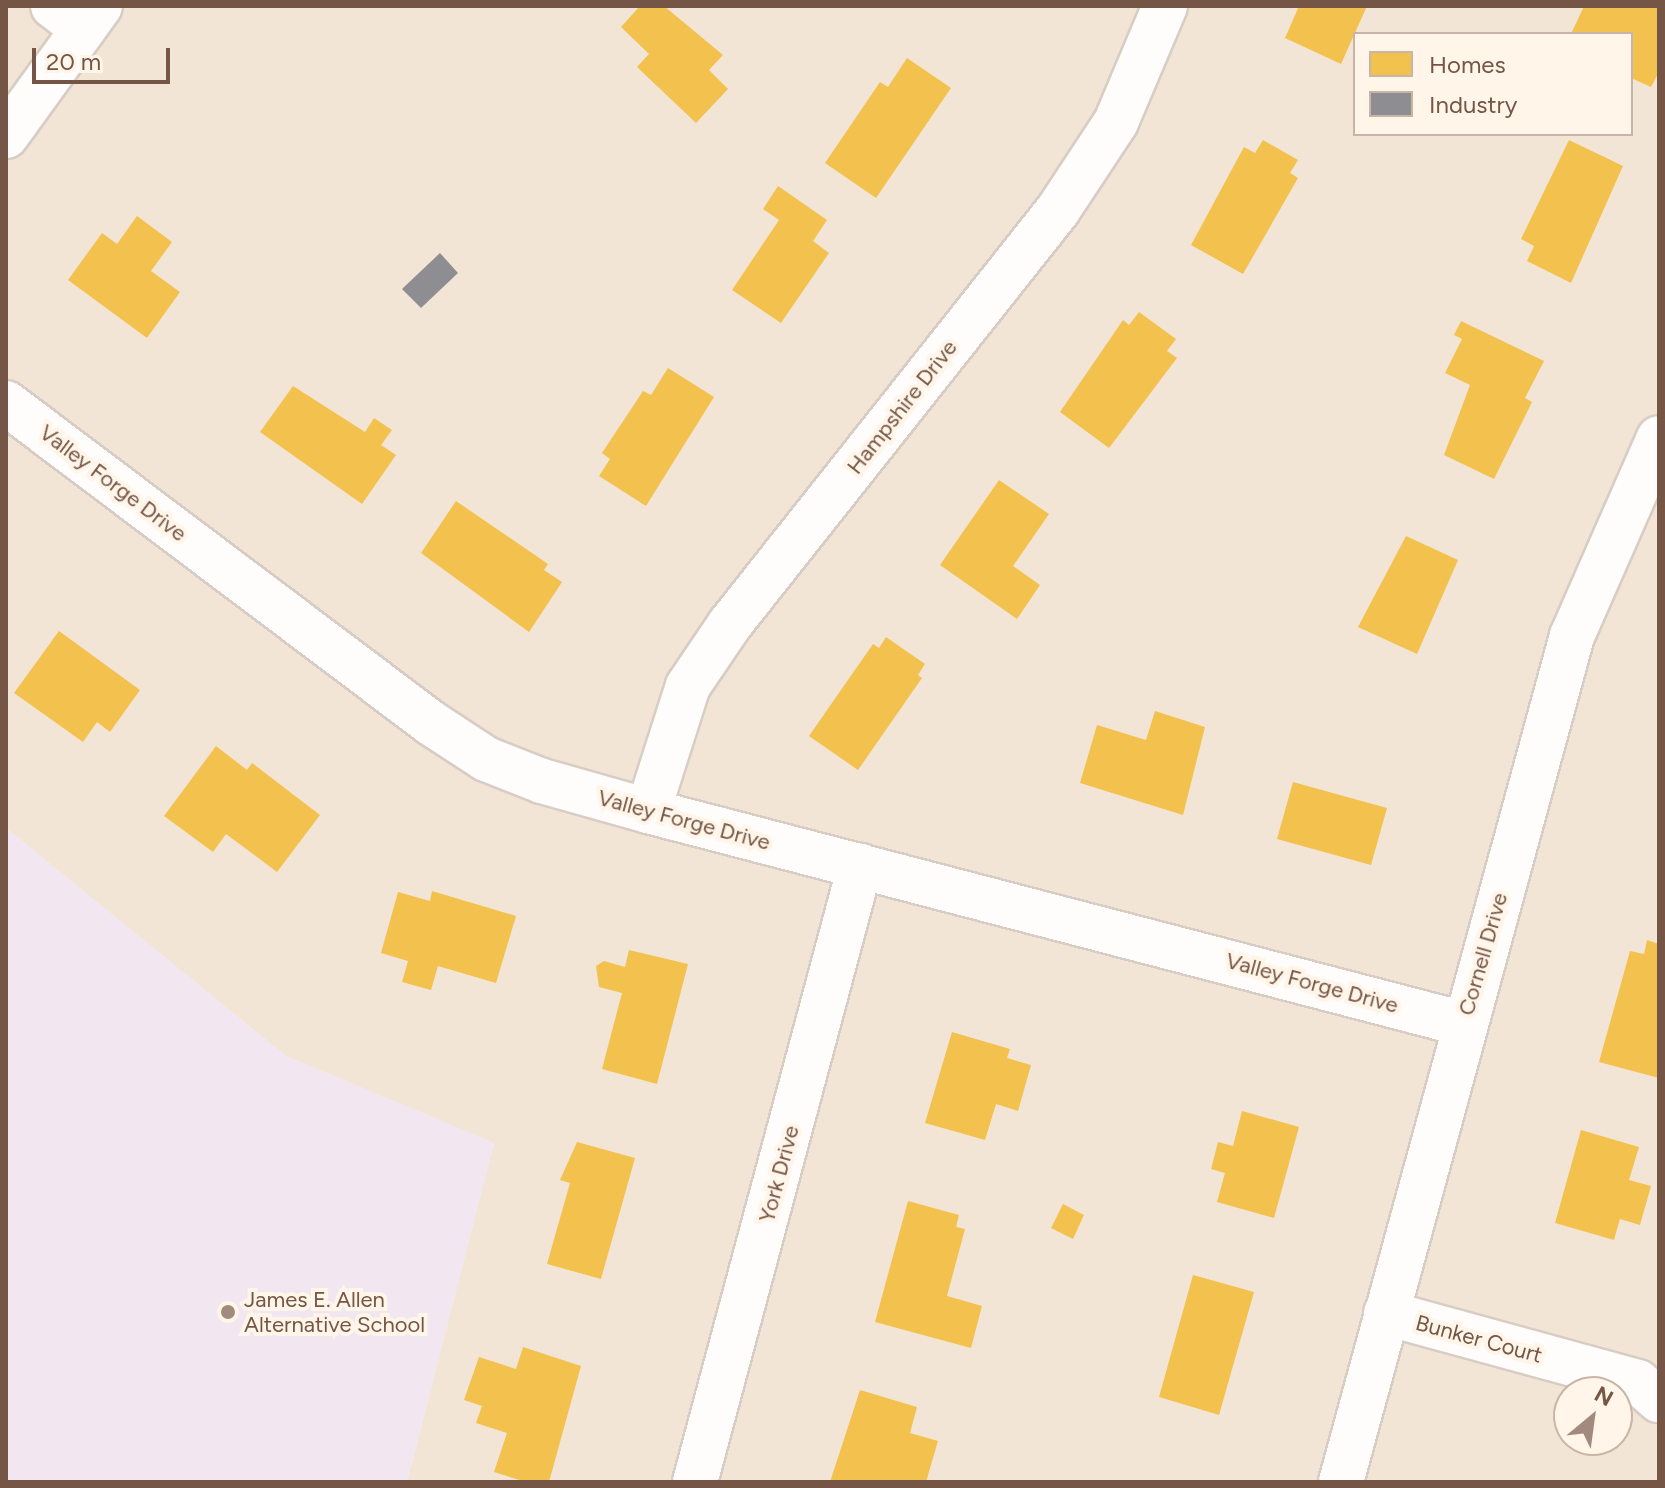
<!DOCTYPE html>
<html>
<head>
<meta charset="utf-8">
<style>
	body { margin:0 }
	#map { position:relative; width:1665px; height:1488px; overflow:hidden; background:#f7f0e6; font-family:Figtree,sans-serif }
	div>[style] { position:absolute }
	.residential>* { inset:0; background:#f3e5d6 }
	.education>* { inset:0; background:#f2e6f0 }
	.homes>* { inset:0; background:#f2c14e }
	.industry>* { inset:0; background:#8d8d92 }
	.roads { filter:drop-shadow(2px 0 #d8cdc5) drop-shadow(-2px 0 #d8cdc5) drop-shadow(0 2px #d8cdc5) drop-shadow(0 -2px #d8cdc5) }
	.minor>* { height:44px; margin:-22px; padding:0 22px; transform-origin:22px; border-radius:22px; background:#fefdfb }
	.tertiary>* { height:44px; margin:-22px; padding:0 22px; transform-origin:22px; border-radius:22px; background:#fefdfb }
	.dots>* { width:22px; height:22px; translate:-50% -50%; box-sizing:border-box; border:4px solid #fff5e8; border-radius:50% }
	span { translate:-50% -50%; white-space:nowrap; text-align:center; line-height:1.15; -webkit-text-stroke:8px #fff5e8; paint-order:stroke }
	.street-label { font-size:22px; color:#755546 }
	.poi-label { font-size:22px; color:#755546 }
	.left { translate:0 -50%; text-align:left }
	.frame { position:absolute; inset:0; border:8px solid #755546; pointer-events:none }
	.legend { position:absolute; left:1353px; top:32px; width:280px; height:104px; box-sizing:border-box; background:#fff5e8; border:2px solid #c8b5a7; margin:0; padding:10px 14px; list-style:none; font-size:24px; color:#755546 }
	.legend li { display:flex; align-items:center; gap:16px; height:40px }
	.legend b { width:40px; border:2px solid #c8b5a7 }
	.north { position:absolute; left:1553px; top:1376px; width:80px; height:80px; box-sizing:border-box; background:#fff5e8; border:2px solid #c8b5a7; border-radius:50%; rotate:29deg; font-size:22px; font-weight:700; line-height:32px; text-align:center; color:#755546 }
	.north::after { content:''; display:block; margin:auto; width:28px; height:36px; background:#a28b7e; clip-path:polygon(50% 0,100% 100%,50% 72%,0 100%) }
	.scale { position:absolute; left:32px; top:48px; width:138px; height:36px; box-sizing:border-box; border:4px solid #755546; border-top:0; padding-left:10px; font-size:24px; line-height:28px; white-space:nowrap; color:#755546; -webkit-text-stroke:6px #fff5e8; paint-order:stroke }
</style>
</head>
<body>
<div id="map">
	<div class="residential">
		<i style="clip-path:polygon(evenodd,6px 6px,1659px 6px,1659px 1482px,407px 1482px,494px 1143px,286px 1056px,6px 828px,6px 6px,1355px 34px,1631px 34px,1631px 134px,1355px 134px,1355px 34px,6px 6px,1569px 1392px,1617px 1392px,1617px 1440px,1569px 1440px,1569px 1392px)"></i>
	</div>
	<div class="education">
		<i style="clip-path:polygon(6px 828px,286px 1056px,494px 1143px,407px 1482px,6px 1482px)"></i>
	</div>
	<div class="homes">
		<i style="clip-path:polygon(640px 6px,664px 6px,723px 55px,709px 70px,728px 89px,696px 123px,637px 67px,649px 54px,621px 27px)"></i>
		<i style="clip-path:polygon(1299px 6px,1367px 6px,1341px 64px,1285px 38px)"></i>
		<i style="clip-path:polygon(1584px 6px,1659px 6px,1659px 72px,1651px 87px,1631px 78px,1631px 34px,1571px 34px)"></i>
		<i style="clip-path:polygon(907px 58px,951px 88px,876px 198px,825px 163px,880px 82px,888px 87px)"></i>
		<i style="clip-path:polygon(1263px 140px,1298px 160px,1290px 173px,1298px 178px,1243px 274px,1191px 245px,1244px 147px,1255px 153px)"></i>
		<i style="clip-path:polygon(1569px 140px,1623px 166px,1571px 283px,1527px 261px,1534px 246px,1521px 239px)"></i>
		<i style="clip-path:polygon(778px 186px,827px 220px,813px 241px,829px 253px,781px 323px,732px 290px,779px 220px,763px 209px)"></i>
		<i style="clip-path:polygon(137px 216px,172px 242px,151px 271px,180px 292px,147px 338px,68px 280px,102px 233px,117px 244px)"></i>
		<i style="clip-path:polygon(1139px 312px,1176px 339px,1167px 351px,1177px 358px,1109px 448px,1060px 412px,1123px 320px,1129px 325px)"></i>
		<i style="clip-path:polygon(1461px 321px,1544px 361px,1525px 398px,1532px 402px,1494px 479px,1444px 455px,1470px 385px,1445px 373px,1462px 339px,1454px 335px)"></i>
		<i style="clip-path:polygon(668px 368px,714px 397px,646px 506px,599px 476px,610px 459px,602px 453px,643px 391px,651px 395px)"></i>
		<i style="clip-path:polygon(293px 386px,365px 432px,374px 418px,392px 430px,381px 445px,396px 455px,362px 504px,260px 432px)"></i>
		<i style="clip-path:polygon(999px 480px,1049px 514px,1013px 566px,1040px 585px,1017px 619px,940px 565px)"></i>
		<i style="clip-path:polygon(456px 501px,548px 564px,544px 570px,562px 582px,529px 632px,421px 553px)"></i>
		<i style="clip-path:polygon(1406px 536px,1458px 560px,1417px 654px,1358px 627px)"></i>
		<i style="clip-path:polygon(59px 631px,140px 690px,110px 732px,97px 722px,83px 742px,14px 693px)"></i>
		<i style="clip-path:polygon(886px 637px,925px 664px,918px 675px,922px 678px,858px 770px,809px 736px,873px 644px,879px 648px)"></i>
		<i style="clip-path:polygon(1155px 711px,1205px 727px,1183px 815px,1080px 783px,1097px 725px,1146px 740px)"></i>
		<i style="clip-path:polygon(216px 746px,247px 770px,252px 763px,320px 815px,277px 872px,226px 834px,213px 852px,164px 816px)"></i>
		<i style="clip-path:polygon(1293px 782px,1387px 808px,1371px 865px,1277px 839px)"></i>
		<i style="clip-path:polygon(432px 891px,516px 916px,496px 983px,438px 966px,431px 990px,402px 982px,408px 961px,381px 953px,398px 892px,430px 901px)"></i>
		<i style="clip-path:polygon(1647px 940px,1659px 944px,1659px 1078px,1599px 1062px,1630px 951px,1644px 954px)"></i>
		<i style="clip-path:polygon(629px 950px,688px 964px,657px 1084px,602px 1069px,622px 993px,599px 987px,596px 966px,604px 961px,625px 967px)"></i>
		<i style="clip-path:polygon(952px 1032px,1010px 1049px,1007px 1058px,1031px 1065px,1018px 1111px,996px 1104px,985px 1140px,925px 1123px)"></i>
		<i style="clip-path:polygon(1242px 1111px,1299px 1127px,1274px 1218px,1217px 1202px,1225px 1173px,1211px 1169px,1218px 1142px,1233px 1146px)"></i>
		<i style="clip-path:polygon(1581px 1130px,1639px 1147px,1629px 1180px,1651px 1186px,1640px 1225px,1620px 1219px,1614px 1240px,1555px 1223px)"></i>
		<i style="clip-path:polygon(577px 1142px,635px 1158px,601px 1279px,547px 1264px,570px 1183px,560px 1180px)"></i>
		<i style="clip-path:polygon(908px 1201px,959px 1215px,956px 1227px,965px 1229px,947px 1296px,982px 1306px,971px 1348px,875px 1322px)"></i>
		<i style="clip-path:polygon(1063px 1204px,1084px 1215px,1073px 1239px,1051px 1228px)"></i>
		<i style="clip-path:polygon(1193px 1275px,1254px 1292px,1219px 1415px,1159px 1397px)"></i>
		<i style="clip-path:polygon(523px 1347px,581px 1366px,549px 1482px,526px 1482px,494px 1472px,507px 1433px,476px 1423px,482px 1406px,464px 1400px,479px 1357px,516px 1369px)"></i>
		<i style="clip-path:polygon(860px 1390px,917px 1407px,910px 1433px,938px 1441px,926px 1482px,830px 1482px)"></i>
	</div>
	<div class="industry">
		<i style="clip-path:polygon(440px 253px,458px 273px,421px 308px,402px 289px)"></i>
	</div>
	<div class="roads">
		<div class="minor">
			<i style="left:53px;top:6px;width:38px;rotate:37deg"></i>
			<i style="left:6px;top:403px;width:532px;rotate:36.98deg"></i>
			<i style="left:431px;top:723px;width:66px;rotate:33.2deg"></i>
			<i style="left:486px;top:759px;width:60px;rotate:21.4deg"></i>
			<i style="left:542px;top:781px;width:110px;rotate:15.8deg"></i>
			<i style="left:648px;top:811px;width:843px;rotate:14.63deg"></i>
			<i style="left:648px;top:811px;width:131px;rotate:-72.3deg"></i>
			<i style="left:688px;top:686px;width:75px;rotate:-55.9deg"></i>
			<i style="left:730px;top:624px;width:528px;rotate:-51.61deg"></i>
			<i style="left:1058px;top:210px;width:105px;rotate:-56.6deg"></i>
			<i style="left:1116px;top:122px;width:126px;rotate:-67.1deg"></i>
			<i style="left:1386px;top:1313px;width:261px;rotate:15.3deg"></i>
			<i style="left:1638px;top:1382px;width:28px;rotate:41deg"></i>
			<i style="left:695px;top:1482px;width:638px;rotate:-75deg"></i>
			<i style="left:1341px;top:1482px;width:877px;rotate:-74.73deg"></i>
			<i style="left:1572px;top:636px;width:216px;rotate:-66.3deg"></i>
		</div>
		<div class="tertiary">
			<i style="left:6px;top:136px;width:160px;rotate:-54.1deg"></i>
		</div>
	</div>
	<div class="dots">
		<i style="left:228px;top:1312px;background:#a28b7e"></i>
	</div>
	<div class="street-label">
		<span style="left:902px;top:407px;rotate:-52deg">Hampshire Drive</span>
		<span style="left:113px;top:483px;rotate:37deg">Valley Forge Drive</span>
		<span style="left:684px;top:820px;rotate:15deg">Valley Forge Drive</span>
		<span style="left:1483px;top:954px;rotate:-74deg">Cornell Drive</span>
		<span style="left:1312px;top:983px;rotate:15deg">Valley Forge Drive</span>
		<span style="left:779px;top:1174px;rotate:-75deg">York Drive</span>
		<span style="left:1479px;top:1339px;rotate:15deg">Bunker Court</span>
	</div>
	<div class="poi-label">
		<span class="left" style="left:244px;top:1312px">James E. Allen<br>Alternative School</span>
	</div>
	<div class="frame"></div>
	<ul class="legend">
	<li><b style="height:22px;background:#f2c14e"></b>Homes</li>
	<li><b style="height:22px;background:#8d8d92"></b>Industry</li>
	</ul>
	<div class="north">N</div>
	<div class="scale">20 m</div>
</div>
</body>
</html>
